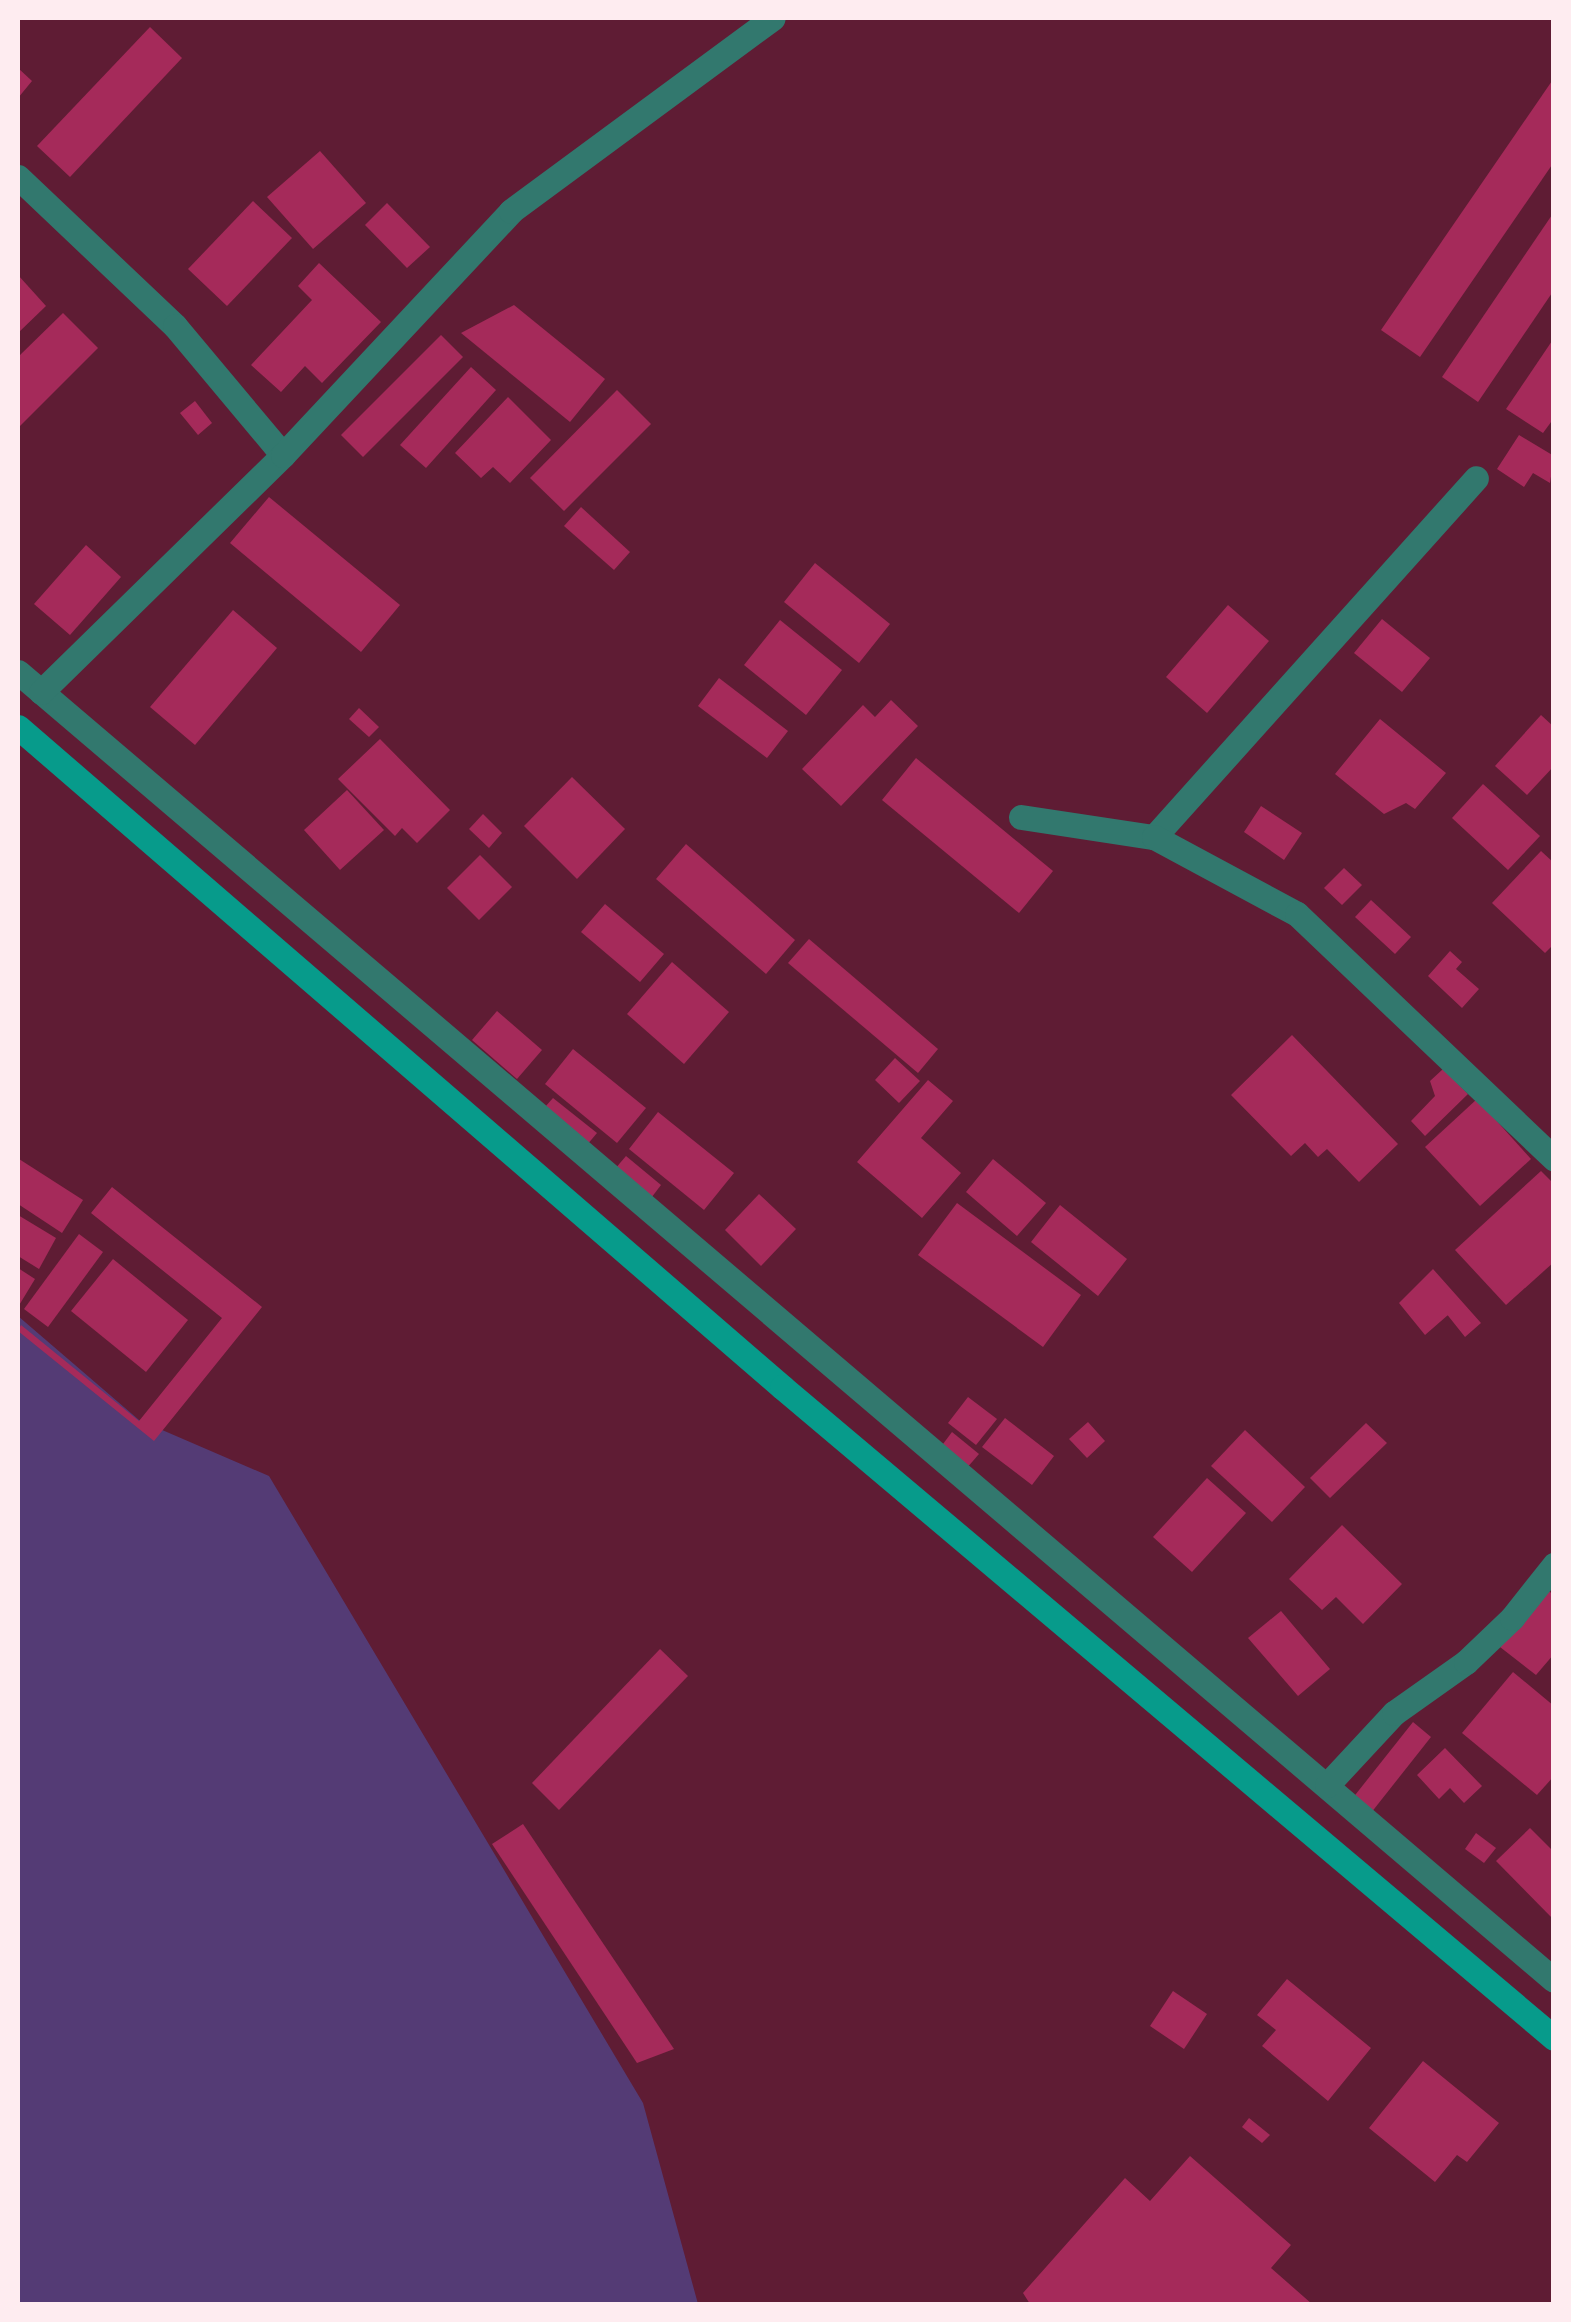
<!DOCTYPE html>
<html>
<head>
<meta charset="utf-8">
<style>
	body { margin:0 }
	#map { position:relative; width:1571px; height:2322px; overflow:hidden; background:#5f1c34; font-family:"Fira Sans Condensed",sans-serif }
	div>[style] { position:absolute }
	.green>* { inset:0; background:#543b75 }
	.building>* { inset:0; background:#a52a5a }
	.minor>* { height:25px; margin:-12.5px; padding:0 12.5px; transform-origin:12.5px; border-radius:12.5px; background:#32786e }
	.secondary>* { height:25px; margin:-12.5px; padding:0 12.5px; transform-origin:12.5px; border-radius:12.5px; background:#079b8b }
	span { translate:-50% -50%; white-space:nowrap; text-align:center; line-height:1.15; -webkit-text-stroke:9px #32141e; paint-order:stroke }
	.frame { position:absolute; inset:0; border:20px solid #feecf0; pointer-events:none }
</style>
</head>
<body>
<div id="map">
	<div class="green">
		<i style="clip-path:polygon(18px 1316px,139px 1420px,269px 1476px,643px 2103px,698px 2304px,18px 2304px)"></i>
	</div>
	<div class="building">
		<i style="clip-path:polygon(150px 27px,182px 58px,70px 177px,37px 146px)"></i>
		<i style="clip-path:polygon(18px 68px,32px 81px,18px 98px)"></i>
		<i style="clip-path:polygon(1554px 78px,1554px 162px,1420px 357px,1381px 330px)"></i>
		<i style="clip-path:polygon(320px 151px,366px 203px,313px 249px,267px 197px)"></i>
		<i style="clip-path:polygon(253px 201px,292px 238px,227px 306px,188px 269px)"></i>
		<i style="clip-path:polygon(387px 203px,430px 247px,407px 268px,365px 225px)"></i>
		<i style="clip-path:polygon(1554px 212px,1554px 290px,1478px 402px,1442px 377px)"></i>
		<i style="clip-path:polygon(319px 263px,381px 322px,322px 383px,305px 366px,281px 392px,251px 365px,312px 300px,298px 286px)"></i>
		<i style="clip-path:polygon(18px 275px,46px 306px,18px 333px)"></i>
		<i style="clip-path:polygon(514px 305px,605px 379px,570px 422px,461px 333px)"></i>
		<i style="clip-path:polygon(63px 313px,98px 348px,18px 428px,18px 357px)"></i>
		<i style="clip-path:polygon(441px 335px,463px 357px,363px 457px,341px 435px)"></i>
		<i style="clip-path:polygon(1554px 338px,1554px 418px,1543px 433px,1506px 409px)"></i>
		<i style="clip-path:polygon(471px 367px,496px 390px,426px 468px,400px 445px)"></i>
		<i style="clip-path:polygon(617px 390px,651px 424px,564px 511px,530px 478px)"></i>
		<i style="clip-path:polygon(508px 397px,551px 440px,510px 483px,493px 467px,481px 478px,455px 453px)"></i>
		<i style="clip-path:polygon(195px 401px,212px 423px,198px 435px,180px 413px)"></i>
		<i style="clip-path:polygon(1519px 435px,1554px 456px,1550px 483px,1533px 473px,1524px 487px,1497px 469px)"></i>
		<i style="clip-path:polygon(269px 497px,400px 605px,361px 652px,230px 543px)"></i>
		<i style="clip-path:polygon(581px 507px,630px 552px,614px 570px,564px 526px)"></i>
		<i style="clip-path:polygon(86px 545px,121px 577px,70px 635px,34px 604px)"></i>
		<i style="clip-path:polygon(815px 563px,890px 624px,859px 663px,784px 602px)"></i>
		<i style="clip-path:polygon(1228px 605px,1269px 641px,1207px 713px,1166px 677px)"></i>
		<i style="clip-path:polygon(233px 610px,277px 648px,195px 745px,150px 707px)"></i>
		<i style="clip-path:polygon(1382px 619px,1430px 658px,1402px 692px,1354px 653px)"></i>
		<i style="clip-path:polygon(780px 620px,842px 670px,806px 715px,744px 665px)"></i>
		<i style="clip-path:polygon(719px 678px,788px 731px,767px 758px,698px 706px)"></i>
		<i style="clip-path:polygon(891px 700px,918px 726px,841px 806px,802px 769px,863px 705px,875px 717px)"></i>
		<i style="clip-path:polygon(359px 708px,379px 727px,369px 737px,349px 719px)"></i>
		<i style="clip-path:polygon(1541px 715px,1554px 727px,1554px 766px,1527px 795px,1495px 766px)"></i>
		<i style="clip-path:polygon(1380px 719px,1446px 773px,1415px 809px,1406px 803px,1384px 814px,1335px 774px)"></i>
		<i style="clip-path:polygon(380px 739px,450px 810px,417px 843px,402px 828px,395px 836px,338px 779px)"></i>
		<i style="clip-path:polygon(916px 758px,1053px 871px,1019px 913px,882px 800px)"></i>
		<i style="clip-path:polygon(572px 777px,625px 829px,577px 879px,524px 826px)"></i>
		<i style="clip-path:polygon(1483px 784px,1540px 836px,1508px 870px,1452px 818px)"></i>
		<i style="clip-path:polygon(347px 790px,384px 830px,340px 870px,304px 830px)"></i>
		<i style="clip-path:polygon(1261px 806px,1302px 833px,1284px 860px,1244px 832px)"></i>
		<i style="clip-path:polygon(483px 814px,502px 833px,489px 848px,469px 829px)"></i>
		<i style="clip-path:polygon(686px 844px,795px 940px,766px 974px,656px 879px)"></i>
		<i style="clip-path:polygon(1541px 851px,1554px 863px,1554px 944px,1545px 953px,1492px 903px)"></i>
		<i style="clip-path:polygon(480px 855px,512px 887px,479px 920px,447px 888px)"></i>
		<i style="clip-path:polygon(1344px 868px,1362px 885px,1342px 905px,1324px 888px)"></i>
		<i style="clip-path:polygon(1371px 900px,1411px 937px,1395px 954px,1355px 917px)"></i>
		<i style="clip-path:polygon(605px 904px,664px 954px,640px 982px,581px 932px)"></i>
		<i style="clip-path:polygon(809px 939px,938px 1049px,918px 1073px,788px 963px)"></i>
		<i style="clip-path:polygon(1450px 951px,1462px 962px,1456px 969px,1479px 989px,1462px 1008px,1428px 976px)"></i>
		<i style="clip-path:polygon(672px 962px,729px 1012px,684px 1064px,627px 1014px)"></i>
		<i style="clip-path:polygon(497px 1011px,542px 1050px,517px 1079px,472px 1040px)"></i>
		<i style="clip-path:polygon(1292px 1035px,1398px 1144px,1359px 1182px,1327px 1149px,1318px 1157px,1305px 1143px,1291px 1156px,1231px 1095px)"></i>
		<i style="clip-path:polygon(573px 1049px,646px 1108px,617px 1143px,545px 1084px)"></i>
		<i style="clip-path:polygon(895px 1058px,920px 1081px,899px 1103px,875px 1080px)"></i>
		<i style="clip-path:polygon(1443px 1069px,1468px 1094px,1425px 1136px,1411px 1121px,1435px 1096px,1430px 1081px)"></i>
		<i style="clip-path:polygon(928px 1080px,953px 1101px,921px 1138px,961px 1173px,922px 1218px,857px 1162px)"></i>
		<i style="clip-path:polygon(553px 1098px,597px 1133px,581px 1152px,537px 1116px)"></i>
		<i style="clip-path:polygon(1477px 1099px,1531px 1159px,1480px 1206px,1425px 1147px)"></i>
		<i style="clip-path:polygon(658px 1112px,734px 1173px,704px 1210px,629px 1149px)"></i>
		<i style="clip-path:polygon(626px 1156px,661px 1185px,645px 1206px,609px 1176px)"></i>
		<i style="clip-path:polygon(19px 1159px,83px 1200px,62px 1233px,18px 1204px)"></i>
		<i style="clip-path:polygon(993px 1159px,1046px 1203px,1017px 1236px,966px 1192px)"></i>
		<i style="clip-path:polygon(1541px 1171px,1554px 1184px,1554px 1262px,1506px 1305px,1455px 1250px)"></i>
		<i style="clip-path:polygon(112px 1187px,262px 1307px,154px 1441px,18px 1331px,21px 1325px,139px 1421px,222px 1318px,91px 1213px)"></i>
		<i style="clip-path:polygon(759px 1194px,796px 1229px,761px 1266px,725px 1230px)"></i>
		<i style="clip-path:polygon(957px 1203px,1081px 1295px,1043px 1347px,918px 1255px)"></i>
		<i style="clip-path:polygon(1060px 1205px,1127px 1259px,1098px 1296px,1031px 1242px)"></i>
		<i style="clip-path:polygon(18px 1215px,56px 1238px,39px 1269px,18px 1256px)"></i>
		<i style="clip-path:polygon(79px 1234px,103px 1252px,48px 1327px,24px 1309px)"></i>
		<i style="clip-path:polygon(113px 1259px,188px 1320px,146px 1372px,71px 1311px)"></i>
		<i style="clip-path:polygon(18px 1268px,35px 1279px,18px 1307px)"></i>
		<i style="clip-path:polygon(1433px 1269px,1481px 1323px,1465px 1337px,1426px 1288px,1448px 1315px,1425px 1335px,1399px 1303px)"></i>
		<i style="clip-path:polygon(968px 1397px,997px 1419px,976px 1445px,948px 1423px)"></i>
		<i style="clip-path:polygon(1005px 1418px,1054px 1456px,1032px 1485px,982px 1447px)"></i>
		<i style="clip-path:polygon(1088px 1422px,1105px 1441px,1087px 1458px,1069px 1439px)"></i>
		<i style="clip-path:polygon(1366px 1423px,1387px 1443px,1330px 1498px,1310px 1478px)"></i>
		<i style="clip-path:polygon(1245px 1430px,1305px 1487px,1272px 1522px,1211px 1466px)"></i>
		<i style="clip-path:polygon(952px 1432px,979px 1454px,966px 1469px,940px 1448px)"></i>
		<i style="clip-path:polygon(1207px 1478px,1246px 1513px,1192px 1572px,1153px 1537px)"></i>
		<i style="clip-path:polygon(1342px 1525px,1402px 1584px,1363px 1624px,1336px 1597px,1322px 1610px,1289px 1579px)"></i>
		<i style="clip-path:polygon(1547px 1590px,1554px 1595px,1554px 1654px,1536px 1675px,1500px 1647px)"></i>
		<i style="clip-path:polygon(1281px 1611px,1330px 1669px,1298px 1696px,1248px 1638px)"></i>
		<i style="clip-path:polygon(660px 1649px,688px 1676px,559px 1810px,532px 1783px)"></i>
		<i style="clip-path:polygon(1513px 1672px,1554px 1706px,1554px 1776px,1537px 1795px,1462px 1733px)"></i>
		<i style="clip-path:polygon(1413px 1722px,1431px 1737px,1367px 1818px,1348px 1804px)"></i>
		<i style="clip-path:polygon(1445px 1748px,1482px 1786px,1464px 1803px,1450px 1788px,1439px 1799px,1417px 1775px)"></i>
		<i style="clip-path:polygon(523px 1824px,674px 2049px,637px 2063px,492px 1844px)"></i>
		<i style="clip-path:polygon(1530px 1828px,1554px 1852px,1554px 1920px,1496px 1861px)"></i>
		<i style="clip-path:polygon(1476px 1833px,1496px 1848px,1484px 1863px,1465px 1849px)"></i>
		<i style="clip-path:polygon(1287px 1979px,1371px 2048px,1328px 2101px,1262px 2046px,1276px 2030px,1257px 2015px)"></i>
		<i style="clip-path:polygon(1173px 1991px,1207px 2014px,1184px 2049px,1150px 2026px)"></i>
		<i style="clip-path:polygon(1423px 2061px,1499px 2123px,1467px 2162px,1457px 2155px,1435px 2182px,1369px 2128px)"></i>
		<i style="clip-path:polygon(1249px 2118px,1270px 2135px,1262px 2143px,1242px 2127px)"></i>
		<i style="clip-path:polygon(1190px 2156px,1291px 2245px,1271px 2268px,1312px 2304px,1030px 2304px,1023px 2293px,1125px 2178px,1150px 2201px)"></i>
	</div>
	<div class="minor">
		<i style="left:18px;top:177px;width:216px;rotate:43.5deg"></i>
		<i style="left:175px;top:326px;width:168px;rotate:50.1deg"></i>
		<i style="left:18px;top:672px;width:2017px;rotate:40.42deg"></i>
		<i style="left:41px;top:692px;width:339px;rotate:-44.4deg"></i>
		<i style="left:283px;top:455px;width:334px;rotate:-46.9deg"></i>
		<i style="left:511px;top:211px;width:325px;rotate:-36.4deg"></i>
		<i style="left:1021px;top:817px;width:134px;rotate:8.6deg"></i>
		<i style="left:1154px;top:837px;width:482px;rotate:-48.1deg"></i>
		<i style="left:1154px;top:837px;width:162px;rotate:28.3deg"></i>
		<i style="left:1297px;top:914px;width:355px;rotate:43.6deg"></i>
		<i style="left:1327px;top:1785px;width:98px;rotate:-47.1deg"></i>
		<i style="left:1394px;top:1713px;width:88px;rotate:-35.3deg"></i>
		<i style="left:1466px;top:1662px;width:64px;rotate:-43.7deg"></i>
		<i style="left:1512px;top:1618px;width:68px;rotate:-51.6deg"></i>
	</div>
	<div class="secondary">
		<i style="left:18px;top:727px;width:1010px;rotate:40.82deg"></i>
		<i style="left:782px;top:1387px;width:1010px;rotate:40.14deg"></i>
	</div>
	<div class="frame"></div>
</div>
</body>
</html>
